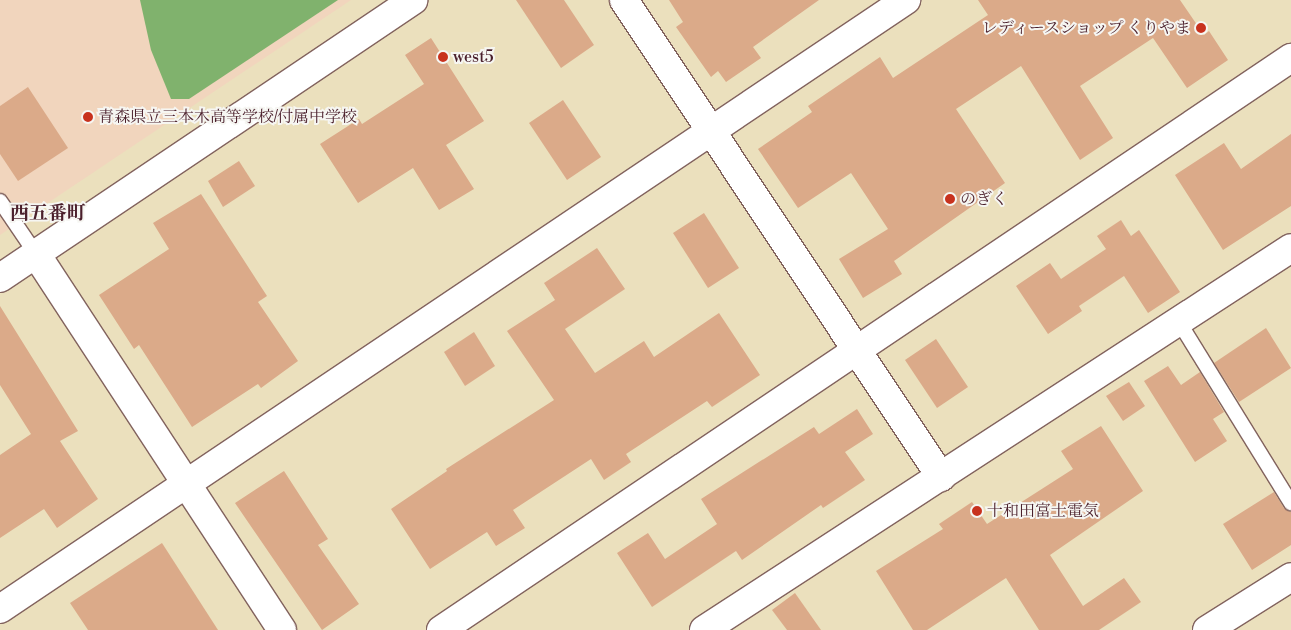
<!DOCTYPE html>
<html>
<head>
<meta charset="utf-8">
<style>
	body { margin:0 }
	#map { position:relative; width:1291px; height:630px; overflow:hidden; background:#ebe0bd; font-family:"Libre Bodoni","Noto Serif JP",serif }
	div>[style] { position:absolute }
	.built>* { inset:0; background:#f1d5bd }
	.forest>* { inset:0; background:#80b26d }
	.building>* { inset:0; background:#dbaa89 }
	.roads { filter:drop-shadow(1px 0 #82635e) drop-shadow(-1px 0 #82635e) drop-shadow(0 1px #82635e) drop-shadow(0 -1px #82635e) }
	.lane>* { height:14px; margin:-7px; padding:0 7px; transform-origin:7px; border-radius:7px; background:#fff }
	.street>* { height:28px; margin:-14px; padding:0 14px; transform-origin:14px; border-radius:14px; background:#fff }
	.secondary>* { height:28px; margin:-14px; padding:0 14px; transform-origin:14px; border-radius:14px; background:#fff }
	.dots>* { width:14px; height:14px; translate:-50% -50%; box-sizing:border-box; border:2px solid #f6f6f2; border-radius:50% }
	span { translate:-50% -50%; white-space:nowrap; text-align:center; line-height:1.15; -webkit-text-stroke:4px #f6f6f2; paint-order:stroke }
	.poi-label { font-size:16px; color:#4a1f2b }
	.right { translate:-100% -50%; text-align:right }
	.left { translate:0 -50%; text-align:left }
	.quarter-label { font-size:19px; color:#4a1f2b; font-weight:700 }
</style>
</head>
<body>
<div id="map">
	<div class="built">
		<i style="clip-path:polygon(0 0,351px 0,0 235px)"></i>
	</div>
	<div class="forest">
		<i style="clip-path:polygon(140px 0,338px 0,189px 99px,171px 99px,151px 50px)"></i>
	</div>
	<div class="building">
		<i style="clip-path:polygon(516px 0,564px 0,594px 45px,561px 68px)"></i>
		<i style="clip-path:polygon(669px 0,819px 0,753px 47px,761px 58px,726px 82px,718px 71px,711px 77px,676px 27px,683px 22px)"></i>
		<i style="clip-path:polygon(978px 0,1180px 0,1204px 35px,1209px 31px,1228px 60px,1187px 88px,1153px 38px,1080px 86px,1113px 138px,1080px 160px,1021px 66px,956px 109px,1005px 183px,894px 261px,902px 274px,863px 298px,839px 259px,888px 229px,851px 173px,798px 208px,758px 149px,812px 112px,808px 106px,880px 57px,893px 78px,988px 15px)"></i>
		<i style="clip-path:polygon(431px 38px,484px 121px,446px 145px,474px 189px,439px 210px,413px 168px,358px 203px,320px 144px,359px 119px,362px 124px,424px 84px,405px 55px)"></i>
		<i style="clip-path:polygon(28px 87px,68px 148px,18px 181px,0 154px,0 106px)"></i>
		<i style="clip-path:polygon(563px 100px,601px 157px,567px 180px,529px 123px)"></i>
		<i style="clip-path:polygon(1291px 134px,1291px 206px,1223px 250px,1175px 175px,1224px 143px,1241px 169px)"></i>
		<i style="clip-path:polygon(239px 161px,255px 186px,223px 207px,208px 181px)"></i>
		<i style="clip-path:polygon(201px 194px,267px 296px,258px 302px,298px 361px,261px 388px,258px 384px,192px 427px,139px 345px,134px 349px,99px 295px,169px 249px,153px 223px)"></i>
		<i style="clip-path:polygon(704px 213px,739px 268px,708px 288px,673px 233px)"></i>
		<i style="clip-path:polygon(1121px 220px,1131px 236px,1139px 230px,1180px 292px,1148px 313px,1124px 276px,1079px 306px,1082px 311px,1048px 334px,1016px 286px,1050px 263px,1061px 279px,1106px 249px,1097px 236px)"></i>
		<i style="clip-path:polygon(597px 248px,625px 289px,565px 329px,595px 373px,644px 341px,654px 357px,719px 313px,760px 375px,712px 407px,707px 401px,626px 454px,631px 462px,604px 480px,591px 459px,513px 510px,525px 528px,496px 546px,487px 532px,430px 569px,391px 509px,447px 471px,446px 469px,554px 400px,507px 331px,555px 300px,544px 283px)"></i>
		<i style="clip-path:polygon(0 306px,78px 431px,60px 441px,98px 499px,57px 528px,44px 509px,0 538px,0 455px,31px 434px,0 385px)"></i>
		<i style="clip-path:polygon(1266px 328px,1291px 368px,1239px 402px,1214px 363px)"></i>
		<i style="clip-path:polygon(474px 332px,495px 366px,465px 386px,444px 352px)"></i>
		<i style="clip-path:polygon(936px 339px,968px 387px,937px 408px,905px 360px)"></i>
		<i style="clip-path:polygon(1168px 366px,1181px 385px,1200px 372px,1224px 412px,1213px 419px,1227px 441px,1195px 462px,1144px 381px)"></i>
		<i style="clip-path:polygon(1129px 382px,1145px 406px,1123px 421px,1106px 396px)"></i>
		<i style="clip-path:polygon(857px 409px,873px 434px,845px 452px,865px 480px,823px 508px,821px 505px,742px 560px,736px 551px,652px 607px,617px 553px,648px 533px,665px 559px,717px 524px,701px 499px,814px 427px,819px 434px)"></i>
		<i style="clip-path:polygon(1101px 426px,1143px 491px,1050px 555px,1083px 606px,1124px 578px,1141px 602px,1099px 630px,1039px 630px,1006px 578px,927px 630px,913px 630px,876px 571px,943px 529px,939px 524px,972px 502px,987px 524px,1073px 469px,1061px 451px)"></i>
		<i style="clip-path:polygon(284px 471px,328px 539px,318px 545px,359px 604px,322px 630px,235px 503px)"></i>
		<i style="clip-path:polygon(1274px 492px,1284px 508px,1291px 512px,1291px 545px,1252px 570px,1223px 524px)"></i>
		<i style="clip-path:polygon(162px 543px,218px 630px,88px 630px,70px 603px)"></i>
		<i style="clip-path:polygon(795px 593px,821px 630px,787px 630px,772px 610px)"></i>
	</div>
	<div class="roads">
		<div class="lane">
			<i style="left:0;top:201px;width:64px;rotate:55.8deg"></i>
			<i style="left:1179px;top:322px;width:213px;rotate:58.3deg"></i>
		</div>
		<div class="street">
			<i style="left:624px;top:0;width:573px;rotate:56.39deg"></i>
			<i style="left:36px;top:254px;width:449px;rotate:56.8deg"></i>
			<i style="left:0;top:278px;width:498px;rotate:-33.9deg"></i>
			<i style="left:0;top:609px;width:1092px;rotate:-33.91deg"></i>
			<i style="left:704px;top:630px;width:700px;rotate:-33.05deg"></i>
			<i style="left:1207px;top:630px;width:99px;rotate:-32.2deg"></i>
		</div>
		<div class="secondary">
			<i style="left:441px;top:630px;width:1025px;rotate:-33.94deg"></i>
		</div>
	</div>
	<div class="dots">
		<i style="left:1201px;top:28px;background:#c8321e"></i>
		<i style="left:443px;top:57px;background:#c8321e"></i>
		<i style="left:88px;top:117px;background:#c8321e"></i>
		<i style="left:950px;top:199px;background:#c8321e"></i>
		<i style="left:977px;top:511px;background:#c8321e"></i>
	</div>
	<div class="poi-label">
		<span class="right" style="left:1191px;top:28px">レディースショップ くりやま</span>
		<span class="left" style="left:453px;top:57px">west5</span>
		<span class="left" style="left:98px;top:117px">青森県立三本木高等学校/付属中学校</span>
		<span class="left" style="left:960px;top:199px">のぎく</span>
		<span class="left" style="left:987px;top:511px">十和田富士電気</span>
	</div>
	<div class="quarter-label">
		<span style="left:48px;top:214px">西五番町</span>
	</div>
</div>
</body>
</html>
